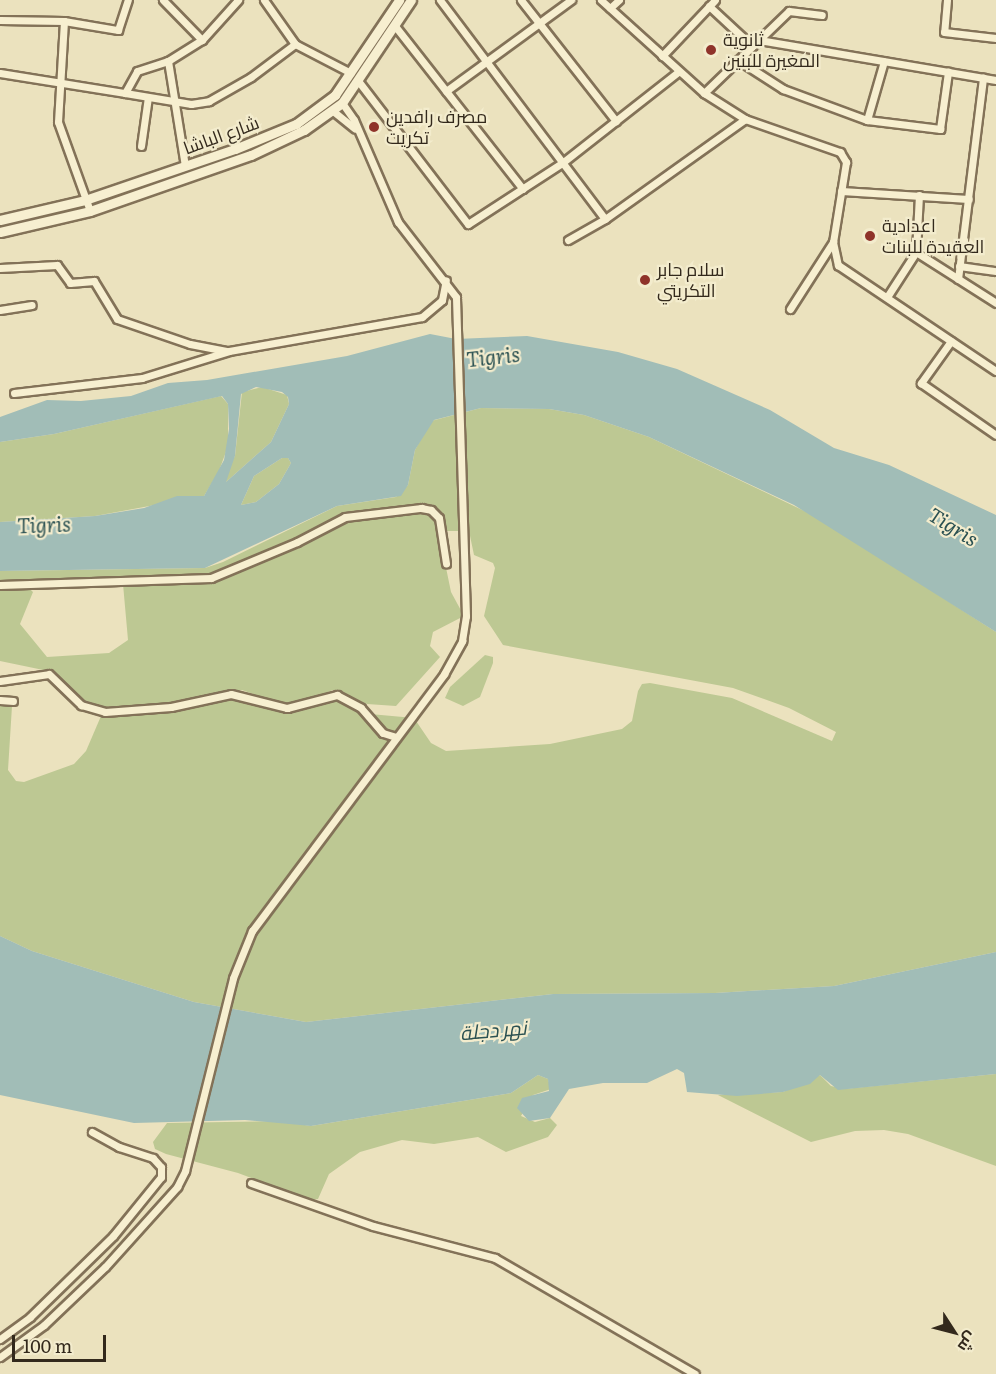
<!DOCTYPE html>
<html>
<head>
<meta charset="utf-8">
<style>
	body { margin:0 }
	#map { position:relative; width:996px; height:1374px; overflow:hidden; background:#ebe2be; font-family:Literata,Cairo,serif }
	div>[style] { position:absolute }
	.green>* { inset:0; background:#bdc893 }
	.water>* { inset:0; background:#a1bdb7 }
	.roads { filter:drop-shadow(2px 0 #837258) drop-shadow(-2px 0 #837258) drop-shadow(0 2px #837258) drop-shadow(0 -2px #837258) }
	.minor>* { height:7px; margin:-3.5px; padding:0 3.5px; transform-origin:3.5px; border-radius:3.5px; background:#f7efd0 }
	.secondary>* { height:9px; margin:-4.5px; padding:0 4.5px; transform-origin:4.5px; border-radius:4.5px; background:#f7efd0 }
	.dots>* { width:16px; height:16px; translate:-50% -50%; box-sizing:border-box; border:3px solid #f3eccd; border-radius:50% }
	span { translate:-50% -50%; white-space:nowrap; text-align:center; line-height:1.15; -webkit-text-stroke:4.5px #f3eccd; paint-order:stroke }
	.poi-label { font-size:18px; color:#33291c }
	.left { translate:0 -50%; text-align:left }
	.street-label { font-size:18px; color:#33291c }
	.water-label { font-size:20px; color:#2b5152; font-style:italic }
	.north { position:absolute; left:924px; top:1302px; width:60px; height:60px; -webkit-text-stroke:4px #f3eccd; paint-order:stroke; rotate:126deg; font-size:16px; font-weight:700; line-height:24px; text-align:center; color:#33291c }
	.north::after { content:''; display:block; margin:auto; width:21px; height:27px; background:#33291c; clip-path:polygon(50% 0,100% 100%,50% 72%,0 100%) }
	.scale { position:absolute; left:12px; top:1335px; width:94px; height:27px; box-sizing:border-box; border:3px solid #33291c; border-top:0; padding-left:8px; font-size:18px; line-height:21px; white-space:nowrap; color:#33291c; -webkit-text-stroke:4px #f3eccd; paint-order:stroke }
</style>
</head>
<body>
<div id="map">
	<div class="green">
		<i style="clip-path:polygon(262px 387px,287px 395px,289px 404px,271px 442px,226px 482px,225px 475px,235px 456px,242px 392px)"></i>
		<i style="clip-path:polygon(221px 396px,228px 404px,228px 446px,219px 471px,204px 496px,95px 516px,0 522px,0 442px,54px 434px)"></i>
		<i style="clip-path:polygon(481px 408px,549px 409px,584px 415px,649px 437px,817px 517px,996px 632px,996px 952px,834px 986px,715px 993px,553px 994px,306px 1022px,194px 1002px,32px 951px,0 936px,0 705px,12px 706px,8px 770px,16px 781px,24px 782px,74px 764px,86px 751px,101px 716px,179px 709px,233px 697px,279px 711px,296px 711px,336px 698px,370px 714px,414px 718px,431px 743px,446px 751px,550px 744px,622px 729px,632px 721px,638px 691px,642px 684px,650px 683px,732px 698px,832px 741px,836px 732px,789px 708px,733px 688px,503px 645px,484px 616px,495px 568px,493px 563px,474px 555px,469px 531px,447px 531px,437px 510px,427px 504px,342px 514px,269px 551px,207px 576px,0 581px,0 571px,205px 568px,223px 562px,337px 506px,396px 497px,408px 485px,415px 450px,431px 421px)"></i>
		<i style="clip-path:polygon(282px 458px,288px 458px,291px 463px,279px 484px,256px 502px,241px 505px,254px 476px)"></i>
		<i style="clip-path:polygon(422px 510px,436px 519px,451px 592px,464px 616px,433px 632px,430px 646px,440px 657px,396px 706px,367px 704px,333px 690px,302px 702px,281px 704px,242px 690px,176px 704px,104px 708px,82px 702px,53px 672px,0 661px,0 589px,25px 585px,33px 592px,20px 624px,47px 657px,109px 653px,128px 640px,123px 584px,209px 582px,253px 566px,352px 518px)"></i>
		<i style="clip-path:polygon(485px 655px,493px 657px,493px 663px,480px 697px,463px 706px,445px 698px,450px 687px)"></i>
		<i style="clip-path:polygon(996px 1074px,996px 1166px,908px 1134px,884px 1130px,855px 1131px,811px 1142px,718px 1095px,783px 1092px,820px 1075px,831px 1086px,844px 1089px)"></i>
		<i style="clip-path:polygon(538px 1075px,548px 1079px,551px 1089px,533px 1095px,521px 1116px,535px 1122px,550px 1118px,557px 1125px,548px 1137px,506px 1152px,478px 1137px,434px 1144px,402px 1140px,360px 1152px,329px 1174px,318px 1199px,309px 1200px,238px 1173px,166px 1154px,155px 1149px,153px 1142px,167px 1123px,278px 1121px,311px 1126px,511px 1093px)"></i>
	</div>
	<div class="water">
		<i style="clip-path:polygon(evenodd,430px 334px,456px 339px,527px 336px,618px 352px,677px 369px,770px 410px,834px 448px,889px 465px,996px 515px,996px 632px,794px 505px,649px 437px,584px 415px,549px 409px,481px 408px,434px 420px,415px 450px,408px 485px,401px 496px,337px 506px,205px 568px,0 571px,0 522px,95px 516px,144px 508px,177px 496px,204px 496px,224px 460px,229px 429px,228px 404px,222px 396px,54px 434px,0 442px,0 417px,47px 400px,81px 401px,131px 396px,168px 383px,207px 380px,347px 356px,430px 334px,256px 387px,282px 392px,288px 397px,289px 404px,271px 442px,226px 482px,235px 456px,241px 394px,256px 387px,430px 334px,282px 458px,288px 458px,291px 463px,279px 484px,256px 502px,241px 505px,254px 476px,282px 458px)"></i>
		<i style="clip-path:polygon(0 936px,32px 951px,194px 1002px,306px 1022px,553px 994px,715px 993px,834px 986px,996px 952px,996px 1074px,838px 1090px,820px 1075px,810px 1084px,783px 1092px,737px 1096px,687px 1092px,684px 1073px,677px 1069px,647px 1083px,603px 1083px,569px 1089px,550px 1118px,529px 1121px,517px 1108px,522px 1098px,549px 1091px,548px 1079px,538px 1075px,511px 1093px,311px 1126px,245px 1120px,134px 1123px,0 1095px)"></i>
	</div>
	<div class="roads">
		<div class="minor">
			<i style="left:163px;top:0;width:56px;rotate:45.7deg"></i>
			<i style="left:264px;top:0;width:54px;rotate:54.8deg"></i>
			<i style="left:295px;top:44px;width:63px;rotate:27.4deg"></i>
			<i style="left:440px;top:0;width:274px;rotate:53deg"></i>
			<i style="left:521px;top:0;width:154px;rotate:51.9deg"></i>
			<i style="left:601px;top:0;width:139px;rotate:42.1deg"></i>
			<i style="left:704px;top:93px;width:49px;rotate:32.4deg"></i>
			<i style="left:745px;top:119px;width:101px;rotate:19.2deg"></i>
			<i style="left:840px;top:152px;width:12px;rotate:59deg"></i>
			<i style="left:846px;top:162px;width:81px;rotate:99.2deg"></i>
			<i style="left:833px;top:242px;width:24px;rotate:78deg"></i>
			<i style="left:838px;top:265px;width:190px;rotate:33.9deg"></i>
			<i style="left:947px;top:0;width:32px;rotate:95deg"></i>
			<i style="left:944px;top:32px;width:52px;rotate:6.6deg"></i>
			<i style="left:709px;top:6px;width:59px;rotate:42.9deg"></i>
			<i style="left:610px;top:8px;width:12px;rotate:-42deg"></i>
			<i style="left:0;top:20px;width:64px;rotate:0.9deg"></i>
			<i style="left:64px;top:21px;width:55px;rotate:9.5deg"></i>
			<i style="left:118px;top:30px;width:32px;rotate:-72deg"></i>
			<i style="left:64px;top:21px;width:101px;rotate:93.4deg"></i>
			<i style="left:58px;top:122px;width:95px;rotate:70.2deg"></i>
			<i style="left:395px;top:26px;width:207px;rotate:51.9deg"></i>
			<i style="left:759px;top:40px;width:240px;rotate:9.6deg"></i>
			<i style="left:662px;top:56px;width:77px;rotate:-46.6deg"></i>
			<i style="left:738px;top:60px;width:54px;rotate:32.8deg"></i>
			<i style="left:783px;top:89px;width:90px;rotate:20.3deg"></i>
			<i style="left:867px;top:120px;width:74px;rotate:7deg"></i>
			<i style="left:940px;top:129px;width:58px;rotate:-82deg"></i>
			<i style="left:168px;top:61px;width:106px;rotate:80.8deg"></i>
			<i style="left:0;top:73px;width:127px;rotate:9.1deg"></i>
			<i style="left:125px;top:93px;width:25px;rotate:-61deg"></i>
			<i style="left:137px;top:71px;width:33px;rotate:-18deg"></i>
			<i style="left:168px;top:61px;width:40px;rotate:-32deg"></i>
			<i style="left:202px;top:40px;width:54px;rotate:-48deg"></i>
			<i style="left:359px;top:82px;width:179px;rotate:52.5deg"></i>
			<i style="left:468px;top:224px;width:112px;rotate:-33deg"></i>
			<i style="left:562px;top:163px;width:147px;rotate:-38.1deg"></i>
			<i style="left:446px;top:91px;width:155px;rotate:-36.1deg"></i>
			<i style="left:125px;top:93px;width:67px;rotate:9.5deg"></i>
			<i style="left:191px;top:104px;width:18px;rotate:-9deg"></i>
			<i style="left:209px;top:101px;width:48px;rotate:-29.7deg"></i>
			<i style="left:251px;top:77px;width:55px;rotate:-36.9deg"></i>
			<i style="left:704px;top:93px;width:118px;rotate:-44deg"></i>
			<i style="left:789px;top:11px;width:33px;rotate:7deg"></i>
			<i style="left:333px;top:111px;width:28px;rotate:39deg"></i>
			<i style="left:867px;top:120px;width:61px;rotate:-73.9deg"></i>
			<i style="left:141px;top:146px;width:49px;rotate:-81.9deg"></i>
			<i style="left:841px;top:191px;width:128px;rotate:3.6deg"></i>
			<i style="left:568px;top:240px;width:43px;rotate:-29.6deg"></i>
			<i style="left:605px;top:219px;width:172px;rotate:-35.5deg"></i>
			<i style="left:916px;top:252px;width:95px;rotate:32.5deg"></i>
			<i style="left:959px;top:266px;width:37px;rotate:8deg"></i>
			<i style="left:0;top:268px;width:57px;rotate:-3deg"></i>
			<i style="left:57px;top:265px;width:22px;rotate:54deg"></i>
			<i style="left:70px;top:283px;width:24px;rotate:-5deg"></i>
			<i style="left:94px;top:281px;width:44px;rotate:58.8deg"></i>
			<i style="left:117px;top:319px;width:77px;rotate:18.9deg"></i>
			<i style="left:190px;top:344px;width:37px;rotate:11deg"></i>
			<i style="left:958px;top:279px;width:203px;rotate:-82.9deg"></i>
			<i style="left:887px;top:297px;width:54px;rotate:-57.2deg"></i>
			<i style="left:916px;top:252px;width:57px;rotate:-87deg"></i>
			<i style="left:790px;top:309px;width:80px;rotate:-57.3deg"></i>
			<i style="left:0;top:310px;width:32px;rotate:-9deg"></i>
			<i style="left:951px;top:341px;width:52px;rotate:125.5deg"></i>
			<i style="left:921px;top:383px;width:91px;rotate:34.7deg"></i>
			<i style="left:14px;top:393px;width:129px;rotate:-6.7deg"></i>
			<i style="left:142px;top:378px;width:91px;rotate:-17.2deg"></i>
			<i style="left:229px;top:351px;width:196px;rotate:-10deg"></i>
			<i style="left:422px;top:317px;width:26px;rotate:-40deg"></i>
			<i style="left:442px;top:300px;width:20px;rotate:-79deg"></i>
			<i style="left:0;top:585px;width:211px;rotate:-1.9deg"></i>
			<i style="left:211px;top:578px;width:93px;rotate:-22.7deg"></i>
			<i style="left:297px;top:542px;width:54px;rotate:-27.5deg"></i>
			<i style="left:345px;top:517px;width:77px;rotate:-6.8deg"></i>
			<i style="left:421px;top:508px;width:10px;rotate:11deg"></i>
			<i style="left:431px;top:510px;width:11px;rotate:45deg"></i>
			<i style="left:439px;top:518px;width:46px;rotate:81.2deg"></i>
			<i style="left:0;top:681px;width:49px;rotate:-8.1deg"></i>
			<i style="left:49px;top:674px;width:45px;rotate:44.1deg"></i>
			<i style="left:81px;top:705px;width:25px;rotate:16deg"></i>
			<i style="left:105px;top:712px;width:66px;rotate:-4.3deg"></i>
			<i style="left:171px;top:707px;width:61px;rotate:-12.2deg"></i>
			<i style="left:231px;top:694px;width:58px;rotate:14deg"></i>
			<i style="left:287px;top:708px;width:52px;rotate:-14.6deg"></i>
			<i style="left:337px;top:695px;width:27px;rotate:28deg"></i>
			<i style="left:361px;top:708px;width:33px;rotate:49deg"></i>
			<i style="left:383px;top:733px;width:14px;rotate:17deg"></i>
			<i style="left:0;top:700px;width:13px;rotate:4deg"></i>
			<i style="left:251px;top:1183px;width:129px;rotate:19.4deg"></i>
			<i style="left:373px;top:1226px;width:126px;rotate:14.7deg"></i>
			<i style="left:495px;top:1258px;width:231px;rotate:30.1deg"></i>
			<i style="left:0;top:1339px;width:37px;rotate:-36deg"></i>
			<i style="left:30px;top:1317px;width:116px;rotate:-44.3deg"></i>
			<i style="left:113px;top:1236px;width:76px;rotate:-50.9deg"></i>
			<i style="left:161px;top:1177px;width:10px;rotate:-90deg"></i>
			<i style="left:161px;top:1167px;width:12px;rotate:-132deg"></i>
			<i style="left:153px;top:1158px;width:36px;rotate:-162deg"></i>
			<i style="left:119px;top:1147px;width:31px;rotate:-151deg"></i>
			<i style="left:0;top:1357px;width:54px;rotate:-36deg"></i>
			<i style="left:44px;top:1325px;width:84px;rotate:-43.6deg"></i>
			<i style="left:105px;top:1267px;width:108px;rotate:-48deg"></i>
			<i style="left:177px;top:1187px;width:18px;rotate:-63deg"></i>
			<i style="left:185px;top:1171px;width:199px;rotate:-76deg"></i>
			<i style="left:233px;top:978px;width:51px;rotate:-68deg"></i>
			<i style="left:252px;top:931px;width:321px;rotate:-53.2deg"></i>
			<i style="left:444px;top:674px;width:38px;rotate:-61deg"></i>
			<i style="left:462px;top:641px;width:25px;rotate:-81deg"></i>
			<i style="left:466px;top:616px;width:319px;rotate:-91.8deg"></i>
			<i style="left:456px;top:297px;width:95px;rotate:-127.7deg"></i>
			<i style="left:398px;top:222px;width:111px;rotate:-113.3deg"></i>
			<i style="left:354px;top:120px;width:21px;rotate:-125deg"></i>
		</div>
		<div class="secondary">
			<i style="left:0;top:220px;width:87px;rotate:-13.2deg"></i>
			<i style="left:85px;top:200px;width:158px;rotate:-18.8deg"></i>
			<i style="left:235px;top:149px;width:66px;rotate:-22.3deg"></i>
			<i style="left:296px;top:124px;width:49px;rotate:-36.6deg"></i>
			<i style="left:335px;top:95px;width:115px;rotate:-56deg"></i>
			<i style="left:0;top:232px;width:92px;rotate:-13.1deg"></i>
			<i style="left:90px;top:211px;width:170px;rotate:-19.2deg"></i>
			<i style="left:251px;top:155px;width:59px;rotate:-25.3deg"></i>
			<i style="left:304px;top:130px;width:47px;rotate:-35.4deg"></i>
			<i style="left:342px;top:103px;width:124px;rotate:-56.2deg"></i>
		</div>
	</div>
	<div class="dots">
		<i style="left:711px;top:50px;background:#8f332a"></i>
		<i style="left:374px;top:127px;background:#8f332a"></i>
		<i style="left:870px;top:236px;background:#8f332a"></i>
		<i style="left:645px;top:280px;background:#8f332a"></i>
	</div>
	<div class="poi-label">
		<span class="left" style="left:723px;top:50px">ثانوية<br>المغيرة للبنين</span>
		<span class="left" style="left:386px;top:127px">مصرف رافدين<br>تكريت</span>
		<span class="left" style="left:882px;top:236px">اعدادية<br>العقيدة للبنات</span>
		<span class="left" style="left:657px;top:280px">سلام جابر<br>التكريتي</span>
	</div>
	<div class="street-label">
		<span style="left:221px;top:135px;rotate:-20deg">شارع الباشا</span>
	</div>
	<div class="water-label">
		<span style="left:493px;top:356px;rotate:-6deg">Tigris</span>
		<span style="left:44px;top:524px;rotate:-2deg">Tigris</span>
		<span style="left:954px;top:526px;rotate:32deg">Tigris</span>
		<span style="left:493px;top:1029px;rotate:-5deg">نهر دجلة</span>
	</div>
	<div class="north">ش</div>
	<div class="scale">100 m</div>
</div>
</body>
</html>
